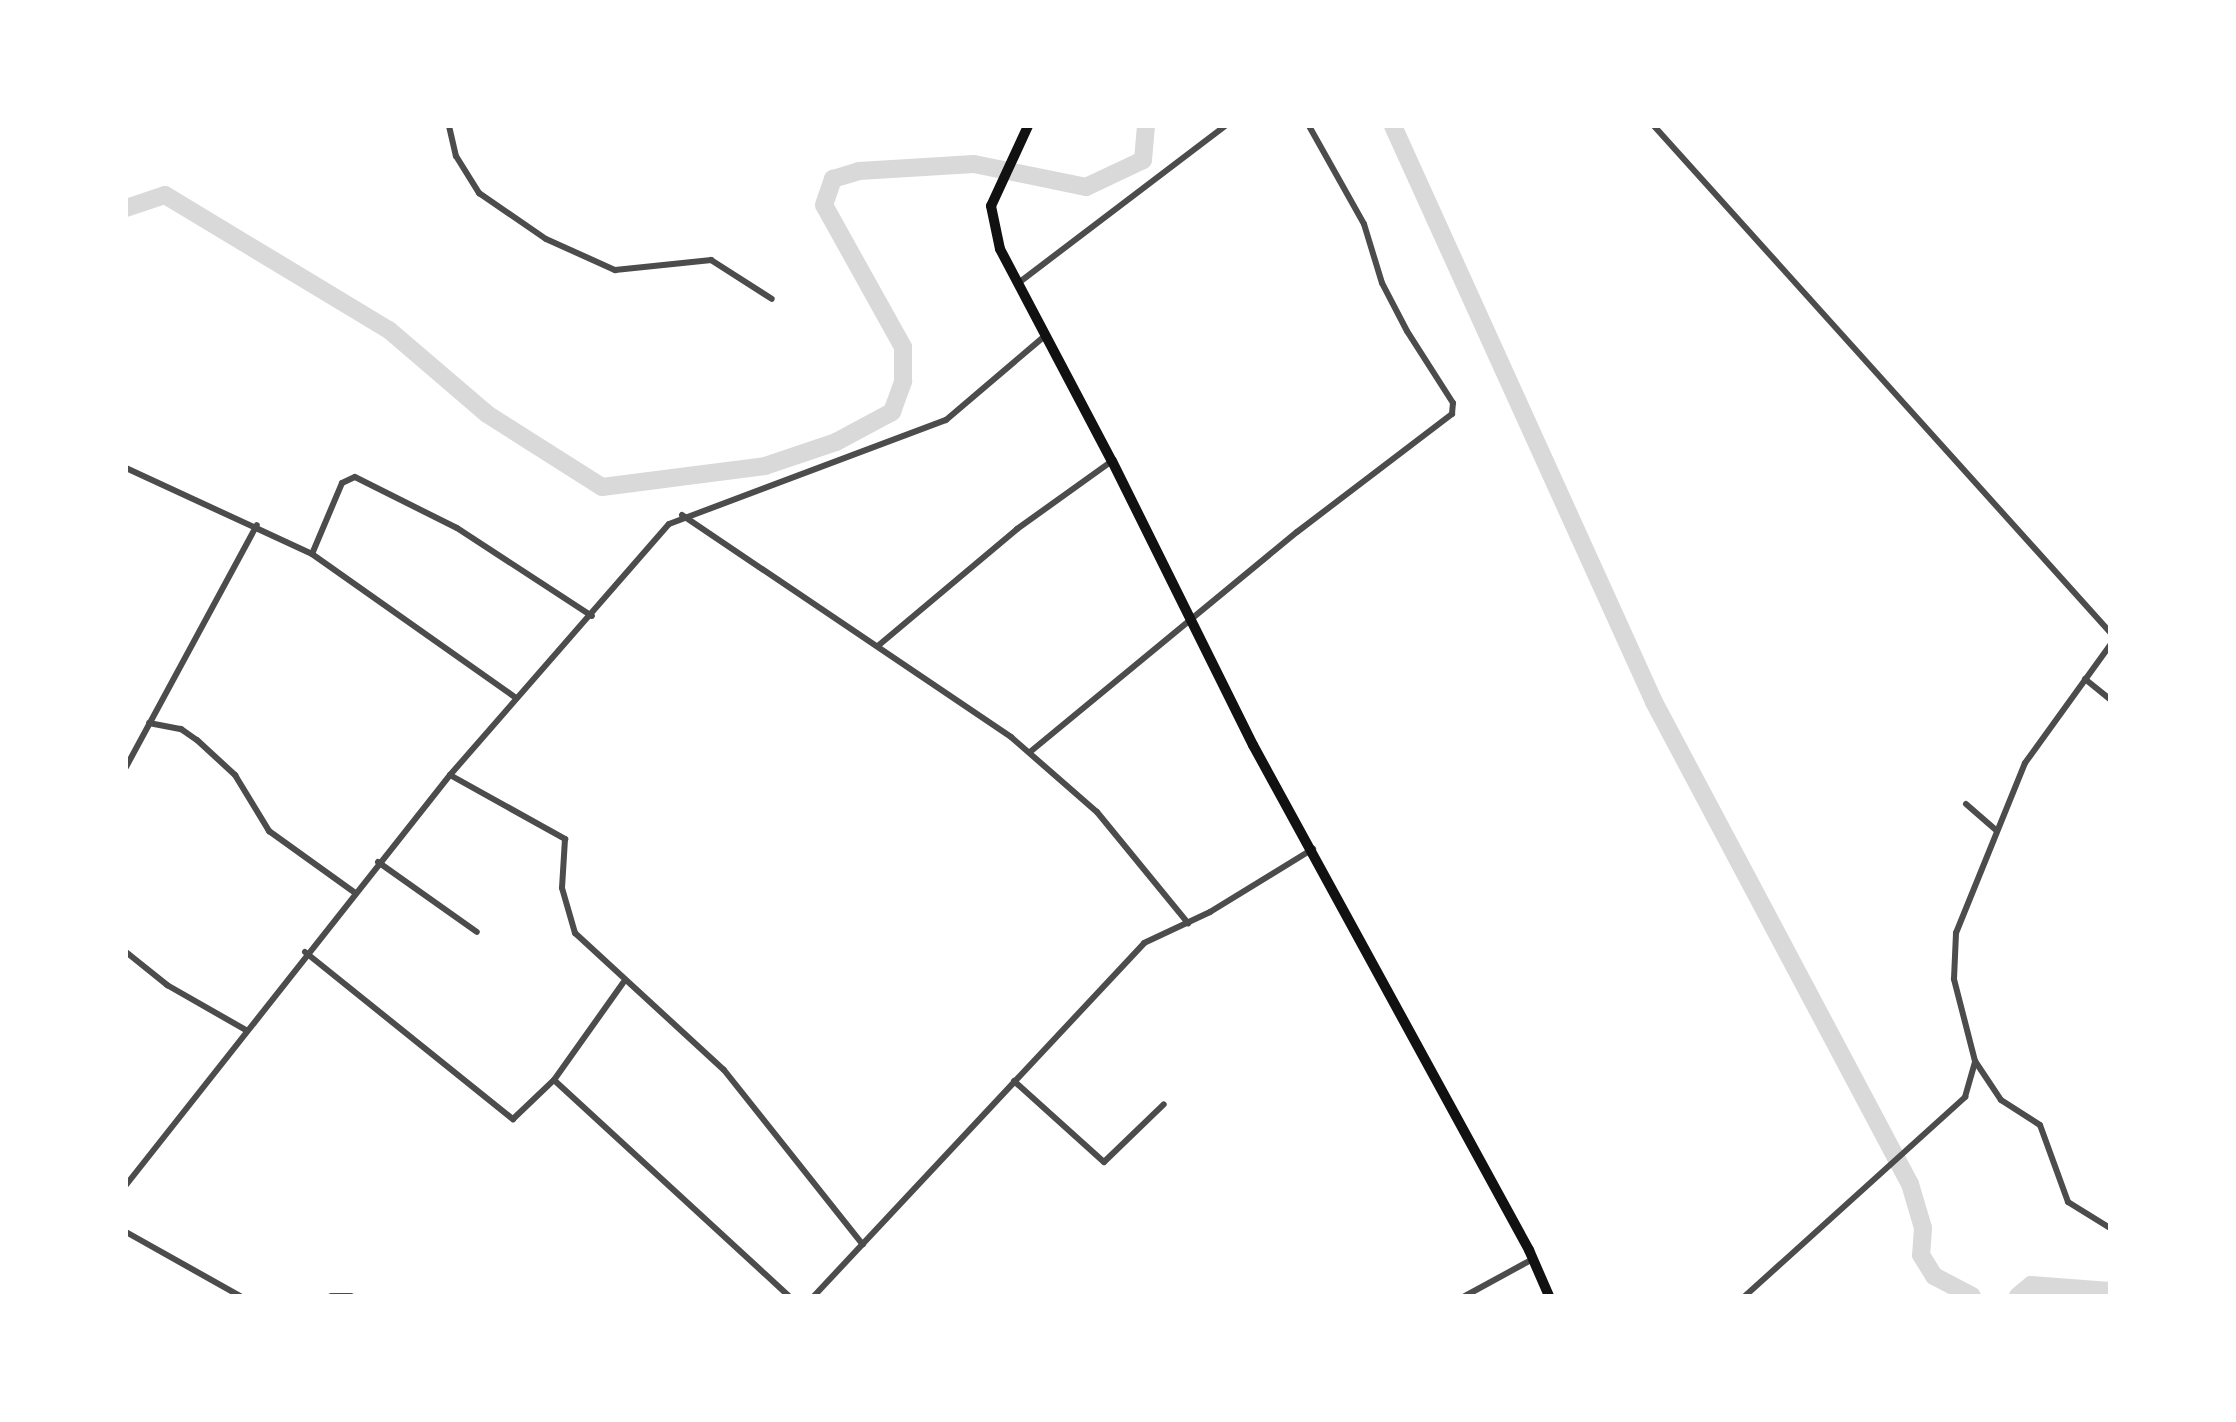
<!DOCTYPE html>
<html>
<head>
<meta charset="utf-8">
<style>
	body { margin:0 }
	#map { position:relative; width:2236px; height:1422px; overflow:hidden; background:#fff; font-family:"Open Sans",sans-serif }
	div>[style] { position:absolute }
	.river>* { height:18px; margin:-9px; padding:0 9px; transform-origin:9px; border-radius:9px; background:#d9d9d9 }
	.minor>* { height:6px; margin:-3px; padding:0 3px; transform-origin:3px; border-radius:3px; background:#4c4c4c }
	.trunk>* { height:10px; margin:-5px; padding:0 5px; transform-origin:5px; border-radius:5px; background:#111 }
	span { translate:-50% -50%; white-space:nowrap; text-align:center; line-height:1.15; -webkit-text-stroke:8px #fff; paint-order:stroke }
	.frame { position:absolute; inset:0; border:128px solid #fff; pointer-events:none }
</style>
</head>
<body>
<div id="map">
	<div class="river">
		<i style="left:1393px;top:126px;width:632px;rotate:65.62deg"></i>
		<i style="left:1654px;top:702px;width:546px;rotate:62.03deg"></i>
		<i style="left:1910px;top:1184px;width:46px;rotate:73.5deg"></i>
		<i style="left:1923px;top:1228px;width:27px;rotate:94deg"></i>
		<i style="left:1921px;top:1255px;width:25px;rotate:58deg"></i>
		<i style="left:1934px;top:1276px;width:43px;rotate:27.8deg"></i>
		<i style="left:126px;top:208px;width:41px;rotate:-18.4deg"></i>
		<i style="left:165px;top:195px;width:262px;rotate:31.1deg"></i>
		<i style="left:389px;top:330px;width:129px;rotate:40.6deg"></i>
		<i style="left:487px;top:414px;width:136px;rotate:32.4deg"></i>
		<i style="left:602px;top:487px;width:164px;rotate:-7.3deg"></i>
		<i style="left:765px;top:466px;width:75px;rotate:-18.7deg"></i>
		<i style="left:836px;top:442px;width:64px;rotate:-28.2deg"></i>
		<i style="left:892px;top:412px;width:33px;rotate:-70deg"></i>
		<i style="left:903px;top:381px;width:34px;rotate:-90deg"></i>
		<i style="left:903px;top:347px;width:162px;rotate:-119.1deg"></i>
		<i style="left:824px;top:205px;width:28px;rotate:-71deg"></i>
		<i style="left:833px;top:179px;width:27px;rotate:-17deg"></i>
		<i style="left:859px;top:171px;width:115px;rotate:-3.5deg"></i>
		<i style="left:974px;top:164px;width:114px;rotate:11.6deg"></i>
		<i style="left:1086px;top:187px;width:63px;rotate:-25.3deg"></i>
		<i style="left:1143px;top:160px;width:34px;rotate:-85deg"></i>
		<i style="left:2018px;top:1296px;width:17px;rotate:-40deg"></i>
		<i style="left:2031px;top:1285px;width:79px;rotate:4.3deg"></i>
	</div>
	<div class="minor">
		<i style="left:449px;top:126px;width:31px;rotate:77deg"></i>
		<i style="left:456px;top:156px;width:44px;rotate:58.1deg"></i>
		<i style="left:479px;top:193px;width:81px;rotate:34.5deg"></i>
		<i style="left:546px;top:239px;width:76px;rotate:24.2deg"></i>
		<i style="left:615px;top:270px;width:97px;rotate:-5.9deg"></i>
		<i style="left:711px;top:260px;width:72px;rotate:32.6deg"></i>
		<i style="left:1654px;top:126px;width:681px;rotate:47.98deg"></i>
		<i style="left:1017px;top:284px;width:261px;rotate:-37.2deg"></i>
		<i style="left:126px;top:468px;width:205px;rotate:24.8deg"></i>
		<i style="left:312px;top:554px;width:250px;rotate:35.2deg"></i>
		<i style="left:682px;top:515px;width:397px;rotate:34deg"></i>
		<i style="left:1011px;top:737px;width:114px;rotate:41.1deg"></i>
		<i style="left:1097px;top:812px;width:144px;rotate:50.7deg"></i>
		<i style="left:312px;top:554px;width:77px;rotate:-67.1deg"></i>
		<i style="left:342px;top:483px;width:14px;rotate:-25deg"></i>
		<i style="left:355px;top:477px;width:114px;rotate:26.6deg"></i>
		<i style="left:457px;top:528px;width:161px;rotate:33.1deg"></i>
		<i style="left:879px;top:645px;width:180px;rotate:-40deg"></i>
		<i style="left:1017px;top:529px;width:117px;rotate:-35.6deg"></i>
		<i style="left:2085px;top:679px;width:32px;rotate:39deg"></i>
		<i style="left:149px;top:723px;width:33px;rotate:11deg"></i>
		<i style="left:181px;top:729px;width:19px;rotate:35deg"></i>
		<i style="left:197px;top:740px;width:52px;rotate:42.6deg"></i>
		<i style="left:235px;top:775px;width:66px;rotate:58.7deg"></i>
		<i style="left:269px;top:831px;width:105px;rotate:35.7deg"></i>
		<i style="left:1030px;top:752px;width:346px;rotate:-39.5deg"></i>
		<i style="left:1297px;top:532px;width:195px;rotate:-37.3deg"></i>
		<i style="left:1452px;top:414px;width:11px;rotate:-85deg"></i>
		<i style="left:1453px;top:403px;width:85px;rotate:-122.6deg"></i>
		<i style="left:1407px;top:331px;width:54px;rotate:-117.5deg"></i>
		<i style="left:1382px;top:283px;width:62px;rotate:-107deg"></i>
		<i style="left:1364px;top:224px;width:112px;rotate:-119.3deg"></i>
		<i style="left:126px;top:767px;width:275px;rotate:-61.6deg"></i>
		<i style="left:450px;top:775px;width:132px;rotate:29.1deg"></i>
		<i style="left:565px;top:839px;width:49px;rotate:93.5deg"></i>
		<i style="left:562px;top:888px;width:47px;rotate:73.9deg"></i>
		<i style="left:575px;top:933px;width:202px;rotate:42.6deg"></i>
		<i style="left:724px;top:1070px;width:223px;rotate:51.5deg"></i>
		<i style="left:1966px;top:804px;width:40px;rotate:41deg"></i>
		<i style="left:378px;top:862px;width:121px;rotate:35.3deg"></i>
		<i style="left:126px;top:952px;width:53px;rotate:38.8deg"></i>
		<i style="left:167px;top:985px;width:91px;rotate:29.7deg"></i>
		<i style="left:305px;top:952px;width:267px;rotate:38.8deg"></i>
		<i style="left:513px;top:1119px;width:57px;rotate:-43.6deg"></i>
		<i style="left:554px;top:1080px;width:119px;rotate:-54.6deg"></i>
		<i style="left:1975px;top:1061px;width:47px;rotate:56.3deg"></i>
		<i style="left:2001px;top:1100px;width:46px;rotate:32.7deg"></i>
		<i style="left:2040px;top:1125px;width:82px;rotate:70deg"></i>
		<i style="left:2068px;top:1202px;width:49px;rotate:31.8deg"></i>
		<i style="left:554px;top:1080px;width:319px;rotate:42.6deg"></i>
		<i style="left:1014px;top:1081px;width:121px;rotate:42deg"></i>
		<i style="left:1104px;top:1162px;width:83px;rotate:-44deg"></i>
		<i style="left:126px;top:1185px;width:523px;rotate:-51.68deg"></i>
		<i style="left:450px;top:775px;width:333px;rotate:-48.9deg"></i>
		<i style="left:669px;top:524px;width:296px;rotate:-20.6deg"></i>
		<i style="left:946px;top:420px;width:131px;rotate:-40.4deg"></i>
		<i style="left:126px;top:1232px;width:131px;rotate:29.3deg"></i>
		<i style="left:331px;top:1296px;width:20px"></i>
		<i style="left:814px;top:1296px;width:483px;rotate:-46.9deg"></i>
		<i style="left:1144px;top:943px;width:73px;rotate:-25.2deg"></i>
		<i style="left:1210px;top:912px;width:121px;rotate:-31.5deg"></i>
		<i style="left:1465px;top:1296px;width:77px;rotate:-28.6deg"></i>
		<i style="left:1745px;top:1296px;width:297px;rotate:-42.1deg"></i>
		<i style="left:1965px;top:1097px;width:37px;rotate:-74deg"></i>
		<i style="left:1975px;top:1061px;width:85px;rotate:-104.4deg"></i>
		<i style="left:1954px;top:979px;width:46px;rotate:-87.5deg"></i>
		<i style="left:1956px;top:933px;width:183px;rotate:-67.9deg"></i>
		<i style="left:2025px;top:763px;width:145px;rotate:-54.2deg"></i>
	</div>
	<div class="trunk">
		<i style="left:1028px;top:126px;width:88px;rotate:114.8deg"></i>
		<i style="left:991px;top:206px;width:44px;rotate:78.2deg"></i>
		<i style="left:1000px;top:249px;width:240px;rotate:62.2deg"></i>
		<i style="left:1112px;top:461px;width:317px;rotate:63.6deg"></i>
		<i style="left:1253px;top:745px;width:576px;rotate:61.34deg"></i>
		<i style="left:1529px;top:1250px;width:50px;rotate:66.5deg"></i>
	</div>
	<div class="frame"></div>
</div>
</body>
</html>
